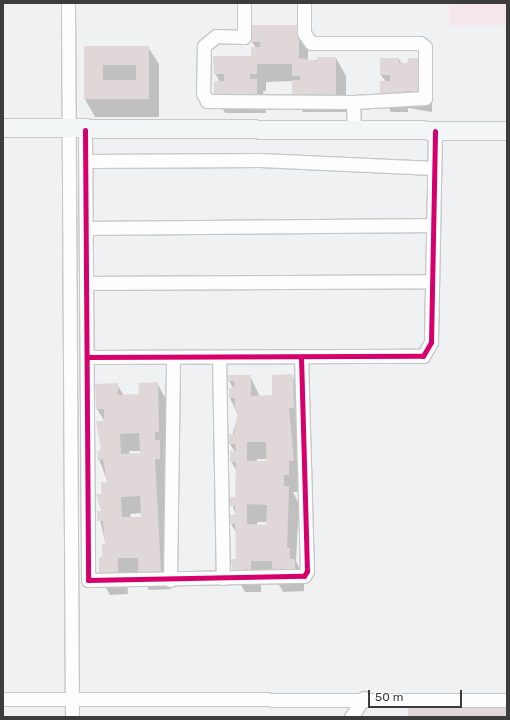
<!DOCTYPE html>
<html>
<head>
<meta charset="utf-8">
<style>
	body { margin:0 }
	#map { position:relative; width:510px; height:720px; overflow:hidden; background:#f0f1f2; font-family:Rubik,sans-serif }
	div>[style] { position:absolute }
	.commercial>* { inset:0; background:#f5e7eb }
	.shadow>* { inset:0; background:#0003 }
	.building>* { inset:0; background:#e0d8d8 }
	.roads { filter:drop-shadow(1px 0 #c7c8c9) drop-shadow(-1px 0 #c7c8c9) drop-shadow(0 1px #c7c8c9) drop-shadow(0 -1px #c7c8c9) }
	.street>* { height:13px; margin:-6.5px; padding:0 6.5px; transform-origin:6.5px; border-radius:6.5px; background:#fdfdfd }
	.secondary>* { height:18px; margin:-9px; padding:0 9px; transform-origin:9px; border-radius:9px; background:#f3f6f7 }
	.cycleway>* { height:5px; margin:-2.5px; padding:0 2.5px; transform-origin:2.5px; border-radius:2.5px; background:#d6006c }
	span { translate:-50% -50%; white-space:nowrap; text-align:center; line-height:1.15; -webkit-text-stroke:3px #fff; paint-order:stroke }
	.frame { position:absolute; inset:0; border:4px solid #3b3c3d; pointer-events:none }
	.scale { position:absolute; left:368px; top:690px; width:94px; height:18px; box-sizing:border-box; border:2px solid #3b3c3d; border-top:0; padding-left:5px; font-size:12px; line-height:14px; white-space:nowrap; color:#3b3c3d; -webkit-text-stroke:3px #fff; paint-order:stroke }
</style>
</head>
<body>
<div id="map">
	<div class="commercial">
		<i style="clip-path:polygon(449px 3px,507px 3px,507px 25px,449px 25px)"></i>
	</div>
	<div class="shadow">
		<i style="clip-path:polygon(298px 26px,308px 44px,308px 61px,336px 58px,346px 76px,346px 112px,303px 112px,293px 95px,293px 81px,266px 82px,266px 91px,263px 91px,266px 113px,225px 113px,215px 95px,220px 82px,215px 73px,252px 57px,256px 48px,252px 42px)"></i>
		<i style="clip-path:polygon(85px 47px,148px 47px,159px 64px,159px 117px,95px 117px,85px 99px)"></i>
		<i style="clip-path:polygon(399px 59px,402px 64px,421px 59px,432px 76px,432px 112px,408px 108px,408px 112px,391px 112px,381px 94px,386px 82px,381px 75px)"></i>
		<i style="clip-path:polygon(evenodd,292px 375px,302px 393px,298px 492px,293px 492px,299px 504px,296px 561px,304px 578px,304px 591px,283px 592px,275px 578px,261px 578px,261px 592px,245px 592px,235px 574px,237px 534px,231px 524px,231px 516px,236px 516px,230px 498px,236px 498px,237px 472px,231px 461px,235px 452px,230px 444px,238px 415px,230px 398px,234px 389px,229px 381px,250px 376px,260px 397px,273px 396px,292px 375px,257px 459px,267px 459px,267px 462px,257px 462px,257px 459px,292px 375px,257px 522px,267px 522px,267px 526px,257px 525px,257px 522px)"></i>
		<i style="clip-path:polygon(evenodd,157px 383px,167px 401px,169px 449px,164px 449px,169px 459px,170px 476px,164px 476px,171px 589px,149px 590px,141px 575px,127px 576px,128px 594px,110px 595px,100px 577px,106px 545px,98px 512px,103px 512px,102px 495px,108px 483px,99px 459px,105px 422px,97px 409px,117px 384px,124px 396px,140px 395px,157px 383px,129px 451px,141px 451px,141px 454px,130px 454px,129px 451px,157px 383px,141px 513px,142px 518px,131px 518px,130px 514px,141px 513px)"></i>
	</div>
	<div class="building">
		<i style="clip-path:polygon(251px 25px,299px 25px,299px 58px,317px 61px,317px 57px,336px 57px,336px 95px,292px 95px,292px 80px,300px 80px,300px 76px,292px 76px,292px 64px,257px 64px,257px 74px,250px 74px,250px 79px,257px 79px,257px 95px,214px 95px,214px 81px,224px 81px,224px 74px,214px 74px,213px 56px,251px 56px,251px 47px,260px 47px,260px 42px,251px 42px)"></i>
		<i style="clip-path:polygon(evenodd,84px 46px,149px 46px,149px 99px,84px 99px,84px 46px,103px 65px,136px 65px,136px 80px,103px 80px,103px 65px)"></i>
		<i style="clip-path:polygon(380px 58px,399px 58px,399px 63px,408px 63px,408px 58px,422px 58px,422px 95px,409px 95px,409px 91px,380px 95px,380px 81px,390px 81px,390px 75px,380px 75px)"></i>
		<i style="clip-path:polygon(evenodd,293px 374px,294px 408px,289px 408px,294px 461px,289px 461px,289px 475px,284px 475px,284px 486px,289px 486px,287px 548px,290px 548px,290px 559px,295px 559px,295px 574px,272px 574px,272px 561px,251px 561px,251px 575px,234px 575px,230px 559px,236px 559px,235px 524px,230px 524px,230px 515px,235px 515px,235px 506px,230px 506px,229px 497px,235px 497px,236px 462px,230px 462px,230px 451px,236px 451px,235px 444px,229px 444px,229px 434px,234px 434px,238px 411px,235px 411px,235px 398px,229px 398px,229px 388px,234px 388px,234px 381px,228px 381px,228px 375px,251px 375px,251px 396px,272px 395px,272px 375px,293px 374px,247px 442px,266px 442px,266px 461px,247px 461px,247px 442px,293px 374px,247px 504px,267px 505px,266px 525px,247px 524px,247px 504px)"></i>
		<i style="clip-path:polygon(evenodd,158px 382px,159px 432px,155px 432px,155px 440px,160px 440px,160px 459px,155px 459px,161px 572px,138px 573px,138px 558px,118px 558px,118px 577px,99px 578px,99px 557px,102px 557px,102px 544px,105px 544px,103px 521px,97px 521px,97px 511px,101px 511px,96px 494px,101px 494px,101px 482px,107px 482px,103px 459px,98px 460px,97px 451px,101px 450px,96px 421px,104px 421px,104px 409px,96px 409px,95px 384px,118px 383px,118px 395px,139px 394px,138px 383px,158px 382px,139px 433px,140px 453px,121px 454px,120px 434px,139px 433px,158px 382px,140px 496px,141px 517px,122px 517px,121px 497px,140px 496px)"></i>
		<i style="clip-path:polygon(408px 705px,507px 705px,507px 717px,408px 717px)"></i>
	</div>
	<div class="roads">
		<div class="street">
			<i style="left:68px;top:3px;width:714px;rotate:89.68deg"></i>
			<i style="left:244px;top:3px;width:34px;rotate:90deg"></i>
			<i style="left:244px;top:37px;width:28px;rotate:-178deg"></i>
			<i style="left:216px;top:36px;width:16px;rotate:140deg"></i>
			<i style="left:204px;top:46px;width:47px;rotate:91.2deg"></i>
			<i style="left:203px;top:93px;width:9px;rotate:63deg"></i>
			<i style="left:207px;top:101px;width:146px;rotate:0.4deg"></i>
			<i style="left:353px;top:102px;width:72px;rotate:-3.2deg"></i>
			<i style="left:425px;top:98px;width:51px;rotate:-90deg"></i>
			<i style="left:425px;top:47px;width:6px;rotate:-141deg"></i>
			<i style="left:420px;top:43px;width:109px;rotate:180deg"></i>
			<i style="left:311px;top:43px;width:12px;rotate:-125deg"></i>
			<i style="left:304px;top:33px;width:30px;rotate:-90deg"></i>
			<i style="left:353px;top:102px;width:29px;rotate:88deg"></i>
			<i style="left:85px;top:130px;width:450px;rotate:89.6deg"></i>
			<i style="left:88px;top:580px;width:216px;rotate:-1.1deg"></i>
			<i style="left:304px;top:576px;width:6px;rotate:-59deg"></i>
			<i style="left:307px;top:571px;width:213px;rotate:-91.6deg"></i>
			<i style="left:86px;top:161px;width:174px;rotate:-0.3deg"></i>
			<i style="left:260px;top:160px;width:174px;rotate:2.6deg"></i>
			<i style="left:86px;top:228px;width:347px;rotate:-0.5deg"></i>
			<i style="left:87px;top:283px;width:345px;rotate:-0.3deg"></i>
			<i style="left:87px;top:357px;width:336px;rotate:-0.2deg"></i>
			<i style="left:423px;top:356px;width:16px;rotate:-60deg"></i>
			<i style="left:431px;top:342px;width:211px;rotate:-88.9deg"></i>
			<i style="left:219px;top:357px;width:221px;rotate:89deg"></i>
			<i style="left:170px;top:580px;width:223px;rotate:-89.2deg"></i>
			<i style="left:3px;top:699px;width:504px;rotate:0.11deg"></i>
			<i style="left:351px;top:717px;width:23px;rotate:-56deg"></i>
		</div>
		<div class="secondary">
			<i style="left:3px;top:128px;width:504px;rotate:0.34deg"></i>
		</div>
	</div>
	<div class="cycleway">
		<i style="left:85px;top:130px;width:450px;rotate:89.6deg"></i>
		<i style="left:88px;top:580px;width:216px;rotate:-1.1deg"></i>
		<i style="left:304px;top:576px;width:6px;rotate:-59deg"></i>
		<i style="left:307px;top:571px;width:213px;rotate:-91.6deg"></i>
		<i style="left:87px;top:357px;width:336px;rotate:-0.2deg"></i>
		<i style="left:423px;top:356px;width:16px;rotate:-60deg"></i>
		<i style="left:431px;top:342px;width:211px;rotate:-88.9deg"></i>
	</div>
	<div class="frame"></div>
	<div class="scale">50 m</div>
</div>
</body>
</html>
